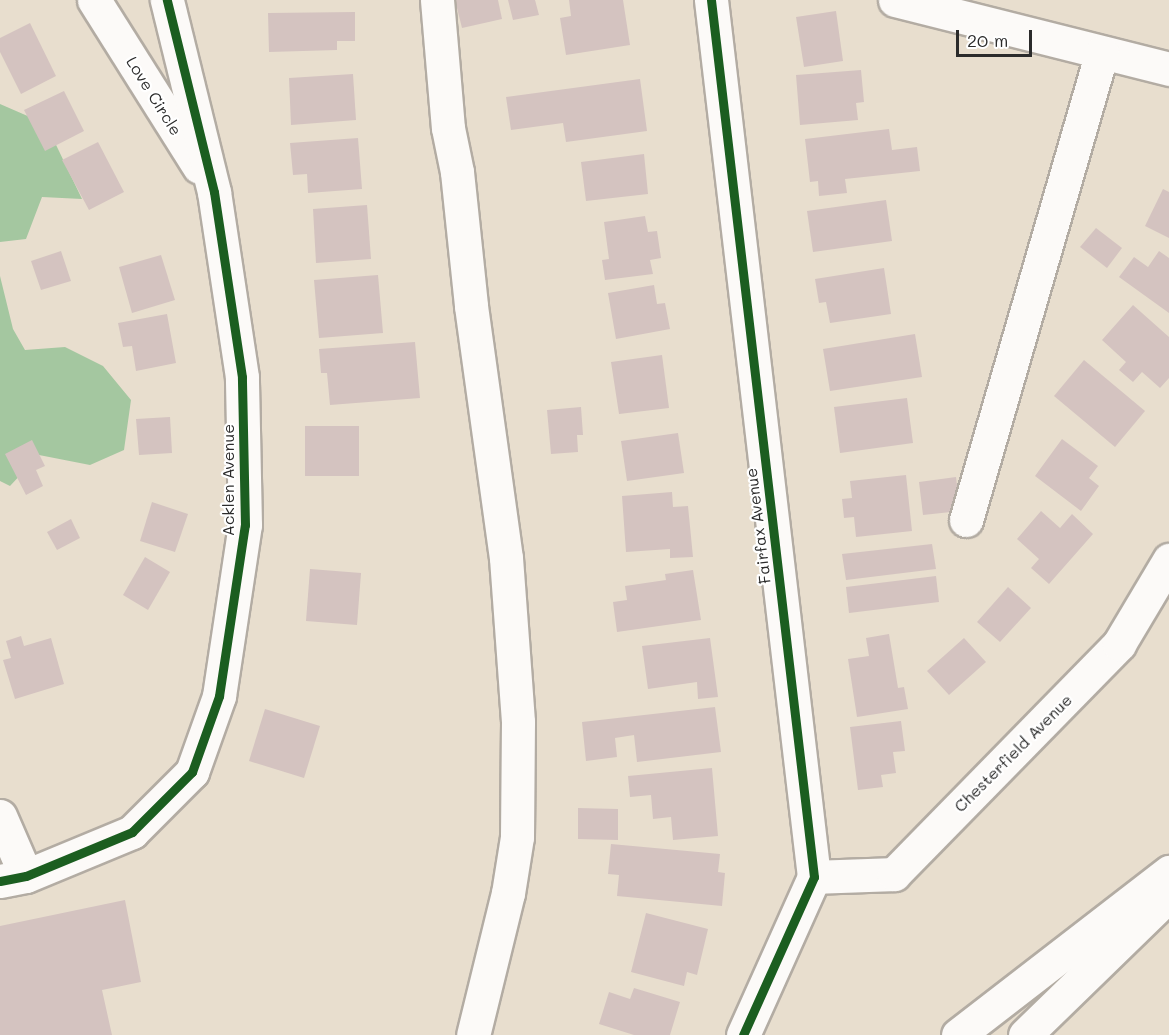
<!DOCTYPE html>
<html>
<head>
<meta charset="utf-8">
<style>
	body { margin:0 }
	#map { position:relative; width:1169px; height:1035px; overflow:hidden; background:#e8dece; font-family:Mali,sans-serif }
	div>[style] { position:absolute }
	.forest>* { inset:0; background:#a4c7a0 }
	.building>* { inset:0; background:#d4c3c0 }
	.roads { filter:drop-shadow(2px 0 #b3aca3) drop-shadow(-2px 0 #b3aca3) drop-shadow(0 2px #b3aca3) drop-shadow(0 -2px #b3aca3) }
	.minor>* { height:33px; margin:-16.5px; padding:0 16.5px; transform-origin:16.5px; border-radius:16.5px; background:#fcfaf8 }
	.highway>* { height:33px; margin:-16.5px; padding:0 16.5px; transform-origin:16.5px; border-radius:16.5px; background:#fcfaf8 }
	.cycleway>* { height:9px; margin:-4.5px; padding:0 4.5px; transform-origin:4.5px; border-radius:4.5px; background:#1b5e20 }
	span { translate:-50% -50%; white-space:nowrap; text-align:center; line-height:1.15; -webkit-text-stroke:4.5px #fff; paint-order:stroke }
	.street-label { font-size:16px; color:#2b2b2b }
	.scale { position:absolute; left:956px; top:30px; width:76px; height:27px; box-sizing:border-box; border:3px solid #2b2b2b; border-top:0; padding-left:8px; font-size:18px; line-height:21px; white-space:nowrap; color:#2b2b2b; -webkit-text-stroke:4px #fff; paint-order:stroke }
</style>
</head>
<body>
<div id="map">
	<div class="forest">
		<i style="clip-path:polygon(0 104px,46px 124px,82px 199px,42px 197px,26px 239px,0 242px)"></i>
		<i style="clip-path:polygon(0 276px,13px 329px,25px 350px,65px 347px,103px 366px,131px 400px,124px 450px,90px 465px,39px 455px,10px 486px,0 481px)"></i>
	</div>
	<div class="building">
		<i style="clip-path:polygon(455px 0,498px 0,502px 19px,462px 28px)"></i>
		<i style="clip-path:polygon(508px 0,535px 0,539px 15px,513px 20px)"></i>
		<i style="clip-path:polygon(569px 0,623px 0,630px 45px,566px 55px,560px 18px,571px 16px)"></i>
		<i style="clip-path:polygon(836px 11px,843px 61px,804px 67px,796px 17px)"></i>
		<i style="clip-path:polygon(355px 12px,355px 41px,337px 41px,337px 50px,269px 52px,268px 13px)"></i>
		<i style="clip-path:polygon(30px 23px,56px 76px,21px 94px,0 52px,0 38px)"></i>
		<i style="clip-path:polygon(861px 70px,864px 102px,856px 103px,858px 120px,800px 125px,796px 75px)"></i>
		<i style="clip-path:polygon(353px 74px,356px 120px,291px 125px,289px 78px)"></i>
		<i style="clip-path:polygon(640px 79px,647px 131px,566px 142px,563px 123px,511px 130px,506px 97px)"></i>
		<i style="clip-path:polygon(64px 91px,84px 131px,45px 151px,24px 110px)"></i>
		<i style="clip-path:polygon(889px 129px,892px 150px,917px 147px,920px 171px,845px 179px,847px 193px,819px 196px,818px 181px,810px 182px,805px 139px)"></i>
		<i style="clip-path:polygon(358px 138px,362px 189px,308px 193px,307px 174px,293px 175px,290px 143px)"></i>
		<i style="clip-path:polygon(98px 142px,124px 192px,89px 210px,62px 160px)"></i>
		<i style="clip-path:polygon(644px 154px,648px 194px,586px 201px,581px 162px)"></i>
		<i style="clip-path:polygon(1163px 189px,1169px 192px,1169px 238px,1145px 226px)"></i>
		<i style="clip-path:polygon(886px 200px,892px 241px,813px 252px,807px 211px)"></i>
		<i style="clip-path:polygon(367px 205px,371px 259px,316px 263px,313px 209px)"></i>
		<i style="clip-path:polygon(645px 216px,648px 232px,657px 231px,661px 258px,650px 260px,653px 274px,605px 280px,602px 260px,609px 259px,604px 222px)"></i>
		<i style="clip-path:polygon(1096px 228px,1122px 248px,1107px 268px,1080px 247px)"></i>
		<i style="clip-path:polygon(61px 251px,71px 281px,41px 290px,31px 261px)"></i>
		<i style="clip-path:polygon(1159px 251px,1169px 258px,1169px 313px,1119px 277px,1134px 257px,1148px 267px)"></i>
		<i style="clip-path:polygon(161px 255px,175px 300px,132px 313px,119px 267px)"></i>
		<i style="clip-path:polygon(884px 268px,891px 314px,830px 323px,826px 302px,819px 303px,815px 279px)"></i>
		<i style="clip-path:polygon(378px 275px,383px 333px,319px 338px,314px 280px)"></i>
		<i style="clip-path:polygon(654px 285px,657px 304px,665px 303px,670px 329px,616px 339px,608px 293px)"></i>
		<i style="clip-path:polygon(1133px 305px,1169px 337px,1169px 378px,1160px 388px,1142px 372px,1133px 382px,1119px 370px,1126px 362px,1102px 340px)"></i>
		<i style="clip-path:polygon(167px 314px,176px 363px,136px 371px,132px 346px,123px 347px,118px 323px)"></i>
		<i style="clip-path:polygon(915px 334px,922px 377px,830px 391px,823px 349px)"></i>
		<i style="clip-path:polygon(415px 342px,420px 398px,330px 405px,327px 373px,321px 373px,319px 349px)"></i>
		<i style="clip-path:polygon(662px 355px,669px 408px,619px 414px,611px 362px)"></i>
		<i style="clip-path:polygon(1084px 360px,1145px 411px,1115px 447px,1054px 396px)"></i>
		<i style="clip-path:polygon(907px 398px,913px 443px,840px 453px,834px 407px)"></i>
		<i style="clip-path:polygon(581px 407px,583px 435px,577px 435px,578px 452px,551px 454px,547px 410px)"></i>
		<i style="clip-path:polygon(170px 417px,172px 453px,139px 455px,136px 419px)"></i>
		<i style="clip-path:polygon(305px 426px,359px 426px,359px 476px,305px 476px)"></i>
		<i style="clip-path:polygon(678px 433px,684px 473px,627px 481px,621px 441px)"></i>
		<i style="clip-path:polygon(1062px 439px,1098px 466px,1089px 478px,1099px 486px,1081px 511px,1035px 476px)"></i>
		<i style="clip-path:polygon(32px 440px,45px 466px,36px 470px,43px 486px,26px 495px,5px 454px)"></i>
		<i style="clip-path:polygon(906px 475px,912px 531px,856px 537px,854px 517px,844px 518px,842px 499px,852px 498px,850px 481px)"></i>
		<i style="clip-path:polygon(956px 477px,960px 511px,923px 515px,919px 482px)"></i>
		<i style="clip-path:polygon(672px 492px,673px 507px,688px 506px,693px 557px,670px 558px,670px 549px,626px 552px,622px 496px)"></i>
		<i style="clip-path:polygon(152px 502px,188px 514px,175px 552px,140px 541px)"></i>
		<i style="clip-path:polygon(1041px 511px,1060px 528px,1072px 514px,1093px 534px,1049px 584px,1031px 568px,1039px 559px,1017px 539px)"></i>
		<i style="clip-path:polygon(71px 519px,80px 538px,57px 550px,47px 532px)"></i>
		<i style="clip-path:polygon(932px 544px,936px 569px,846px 580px,842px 554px)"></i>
		<i style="clip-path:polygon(145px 557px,170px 572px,148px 610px,123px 595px)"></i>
		<i style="clip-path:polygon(310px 569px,361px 573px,357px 625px,306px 621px)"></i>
		<i style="clip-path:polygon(693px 570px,701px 620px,617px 632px,613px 602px,627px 600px,625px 586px,666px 580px,665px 574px)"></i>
		<i style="clip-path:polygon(936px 576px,939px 602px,849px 613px,846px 587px)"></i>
		<i style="clip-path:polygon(1008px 587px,1031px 608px,1000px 642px,977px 622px)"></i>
		<i style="clip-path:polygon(889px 634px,898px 688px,904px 687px,908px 709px,857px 717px,848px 659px,869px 656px,866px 638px)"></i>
		<i style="clip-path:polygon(21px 636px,24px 646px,51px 638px,64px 684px,15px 699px,3px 660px,11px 658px,6px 641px)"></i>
		<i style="clip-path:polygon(710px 638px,718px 697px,698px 699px,697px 682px,648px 689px,642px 646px)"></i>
		<i style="clip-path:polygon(964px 638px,986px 662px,949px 695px,927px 671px)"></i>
		<i style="clip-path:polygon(715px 707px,721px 752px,637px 762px,634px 735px,615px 738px,617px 757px,586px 761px,582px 722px)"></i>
		<i style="clip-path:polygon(265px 709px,320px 726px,304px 778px,249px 761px)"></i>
		<i style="clip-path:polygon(901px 721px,905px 751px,893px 752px,896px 773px,881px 775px,883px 787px,858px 790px,850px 727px)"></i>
		<i style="clip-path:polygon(712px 768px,718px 836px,673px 840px,671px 817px,653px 819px,651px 795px,630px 797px,628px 776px)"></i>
		<i style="clip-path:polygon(578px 808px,618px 809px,618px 840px,578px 839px)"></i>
		<i style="clip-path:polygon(611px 844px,720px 854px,718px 872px,725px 873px,722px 906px,617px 896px,619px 875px,608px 874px)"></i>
		<i style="clip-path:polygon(125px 900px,141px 982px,102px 990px,112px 1035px,0 1035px,0 926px)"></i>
		<i style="clip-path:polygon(646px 913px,708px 929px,697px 975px,687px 972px,684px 986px,631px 972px)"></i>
		<i style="clip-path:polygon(634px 988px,680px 1002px,670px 1035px,634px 1035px,599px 1024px,609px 992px,630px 999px)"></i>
	</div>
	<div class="roads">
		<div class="minor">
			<i style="left:94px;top:0;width:197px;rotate:57.8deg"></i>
			<i style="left:437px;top:0;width:128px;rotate:85.1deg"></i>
			<i style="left:448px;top:128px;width:45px;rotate:78.4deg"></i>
			<i style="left:457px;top:172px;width:135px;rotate:84deg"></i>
			<i style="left:471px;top:306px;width:254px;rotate:82.1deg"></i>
			<i style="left:506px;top:558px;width:164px;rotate:85.8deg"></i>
			<i style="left:518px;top:722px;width:115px;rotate:90.5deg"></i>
			<i style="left:517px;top:837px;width:57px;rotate:99.1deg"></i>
			<i style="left:508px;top:893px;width:146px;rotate:103.8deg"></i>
			<i style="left:711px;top:0;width:883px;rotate:83.3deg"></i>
			<i style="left:814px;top:877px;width:173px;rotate:114.2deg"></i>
			<i style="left:895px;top:0;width:283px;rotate:14.1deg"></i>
			<i style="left:966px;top:520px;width:487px;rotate:-73.8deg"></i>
			<i style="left:0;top:816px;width:65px;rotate:66.6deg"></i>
			<i style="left:814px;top:877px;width:80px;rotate:-2.1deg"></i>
			<i style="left:894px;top:874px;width:322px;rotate:-45.6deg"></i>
			<i style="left:1119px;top:644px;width:98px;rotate:-59.2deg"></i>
			<i style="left:0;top:881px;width:26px;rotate:-11deg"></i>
			<i style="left:26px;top:876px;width:115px;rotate:-22.5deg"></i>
			<i style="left:132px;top:832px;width:85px;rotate:-45deg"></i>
			<i style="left:192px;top:772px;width:81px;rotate:-70.4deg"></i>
			<i style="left:219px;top:696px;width:173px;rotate:-81.4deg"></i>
			<i style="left:245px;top:525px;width:148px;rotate:-91.2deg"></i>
			<i style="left:242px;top:377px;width:187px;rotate:-98.6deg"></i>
			<i style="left:214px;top:192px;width:198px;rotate:-103.8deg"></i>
		</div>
		<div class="highway">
			<i style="left:958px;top:1035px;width:267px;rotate:-37.7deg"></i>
			<i style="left:1025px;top:1035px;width:199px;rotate:-44.2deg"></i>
		</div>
	</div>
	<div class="cycleway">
		<i style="left:711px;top:0;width:883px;rotate:83.3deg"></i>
		<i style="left:814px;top:877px;width:173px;rotate:114.2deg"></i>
		<i style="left:0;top:881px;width:26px;rotate:-11deg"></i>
		<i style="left:26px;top:876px;width:115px;rotate:-22.5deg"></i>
		<i style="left:132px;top:832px;width:85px;rotate:-45deg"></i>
		<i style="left:192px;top:772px;width:81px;rotate:-70.4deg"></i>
		<i style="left:219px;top:696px;width:173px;rotate:-81.4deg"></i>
		<i style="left:245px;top:525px;width:148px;rotate:-91.2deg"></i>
		<i style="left:242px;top:377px;width:187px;rotate:-98.6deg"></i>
		<i style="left:214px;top:192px;width:198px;rotate:-103.8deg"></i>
	</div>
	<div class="street-label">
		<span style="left:154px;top:96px;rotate:58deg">Love Circle</span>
		<span style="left:228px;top:480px;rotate:-90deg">Acklen Avenue</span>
		<span style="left:758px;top:526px;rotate:-97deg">Fairfax Avenue</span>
		<span style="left:1013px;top:753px;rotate:-45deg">Chesterfield Avenue</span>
	</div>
	<div class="scale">20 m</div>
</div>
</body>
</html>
